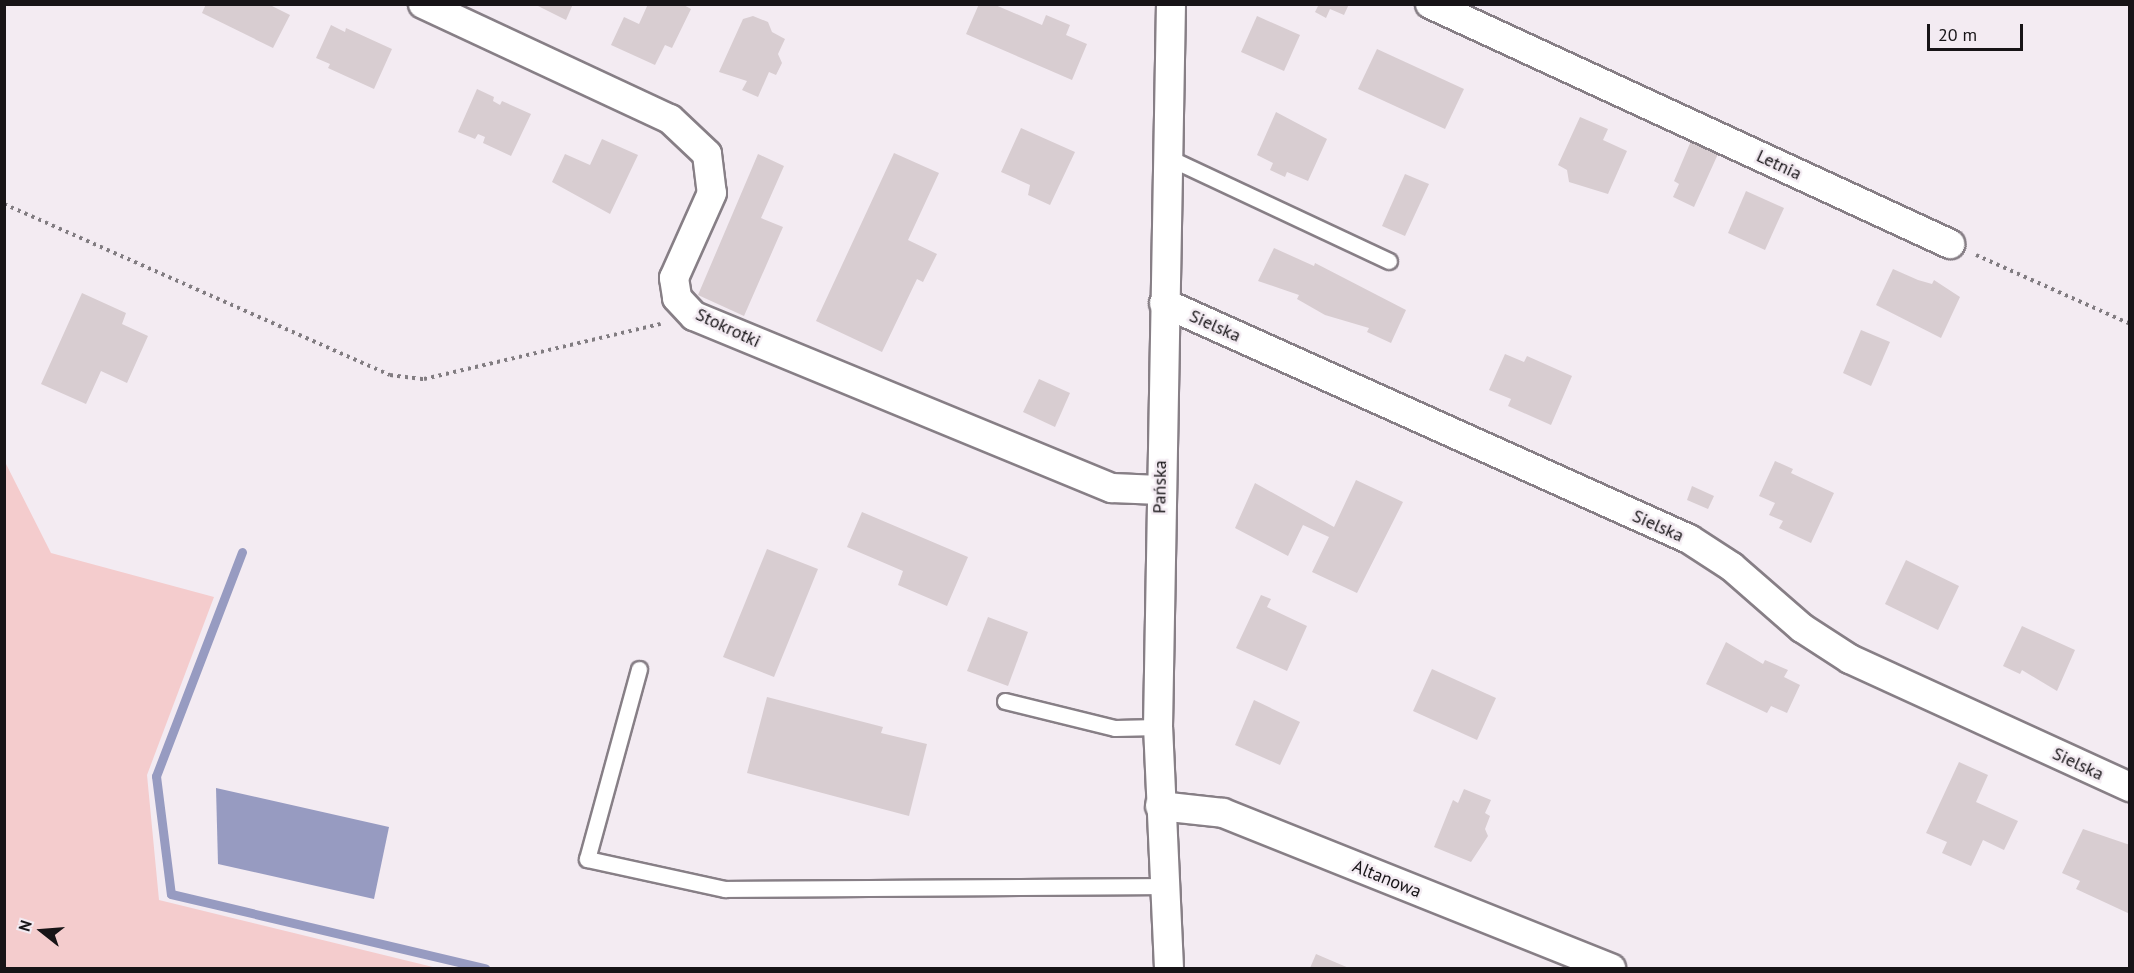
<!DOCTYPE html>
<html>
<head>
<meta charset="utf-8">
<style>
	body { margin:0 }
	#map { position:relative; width:2134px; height:973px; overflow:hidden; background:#f3ebf2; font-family:"PT Sans",sans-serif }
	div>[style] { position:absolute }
	.green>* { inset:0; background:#f4cccd }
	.water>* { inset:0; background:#979bc1 }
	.stream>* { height:9px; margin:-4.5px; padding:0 4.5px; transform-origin:4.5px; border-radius:4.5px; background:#979bc1 }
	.building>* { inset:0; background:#d8cdd1 }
	.path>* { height:4px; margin-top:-2px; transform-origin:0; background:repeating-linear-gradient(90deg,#817c81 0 3px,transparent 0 7.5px) }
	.roads { filter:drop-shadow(2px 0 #877f86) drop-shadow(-2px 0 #877f86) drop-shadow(0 2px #877f86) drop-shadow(0 -2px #877f86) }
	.lane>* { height:15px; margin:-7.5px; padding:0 7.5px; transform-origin:7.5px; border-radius:7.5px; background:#fff }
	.street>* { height:28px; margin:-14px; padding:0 14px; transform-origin:14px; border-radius:14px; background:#fff }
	span { translate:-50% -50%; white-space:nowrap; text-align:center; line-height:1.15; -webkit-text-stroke:5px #f3ebf2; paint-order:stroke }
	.street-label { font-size:18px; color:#171417 }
	.frame { position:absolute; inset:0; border:6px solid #171417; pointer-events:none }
	.north { position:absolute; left:12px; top:901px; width:60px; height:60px; -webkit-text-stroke:4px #f3ebf2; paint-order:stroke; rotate:287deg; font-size:16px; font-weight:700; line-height:24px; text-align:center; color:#171417 }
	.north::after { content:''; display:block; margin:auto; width:21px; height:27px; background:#171417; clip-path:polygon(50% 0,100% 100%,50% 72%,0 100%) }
	.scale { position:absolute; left:1927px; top:24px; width:96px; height:27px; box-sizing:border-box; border:3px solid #171417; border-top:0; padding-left:8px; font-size:18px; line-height:21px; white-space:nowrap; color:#171417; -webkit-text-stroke:4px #f3ebf2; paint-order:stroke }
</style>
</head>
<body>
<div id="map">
	<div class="green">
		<i style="clip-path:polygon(4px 460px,51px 553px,214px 597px,147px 775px,159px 900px,437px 968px,5px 968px)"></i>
	</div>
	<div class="water">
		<i style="clip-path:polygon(216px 788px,389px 827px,374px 899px,218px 864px)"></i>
	</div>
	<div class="stream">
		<i style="left:242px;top:552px;width:240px;rotate:111deg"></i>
		<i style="left:156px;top:776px;width:119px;rotate:82.8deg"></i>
		<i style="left:171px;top:894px;width:323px;rotate:13.3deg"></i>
	</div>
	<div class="building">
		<i style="clip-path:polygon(206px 4px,268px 4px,290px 15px,273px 48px,202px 13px)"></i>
		<i style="clip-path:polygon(534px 4px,573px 4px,566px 20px)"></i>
		<i style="clip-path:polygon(648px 4px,682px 4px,691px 9px,672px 48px,665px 45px,655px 65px,611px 45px,624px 17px,639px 24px)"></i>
		<i style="clip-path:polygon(979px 4px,993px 4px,1042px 25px,1046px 15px,1070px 25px,1066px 35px,1087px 44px,1072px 80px,966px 34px)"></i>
		<i style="clip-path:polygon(1319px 4px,1349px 4px,1344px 15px,1330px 9px,1326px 18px,1315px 12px)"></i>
		<i style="clip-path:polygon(753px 16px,768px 22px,772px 32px,785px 39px,778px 54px,782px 63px,776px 75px,769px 72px,758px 97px,742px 90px,747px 81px,719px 72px,743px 19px)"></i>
		<i style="clip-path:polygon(1257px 16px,1300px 35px,1284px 71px,1241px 52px)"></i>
		<i style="clip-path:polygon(331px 25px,345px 32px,346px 28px,392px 49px,374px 89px,328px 68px,330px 64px,316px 58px)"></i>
		<i style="clip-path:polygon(1377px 49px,1464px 89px,1445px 129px,1358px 89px)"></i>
		<i style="clip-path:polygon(477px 89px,494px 97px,493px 101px,500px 105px,502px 101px,531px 114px,511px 156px,483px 143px,485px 137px,478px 134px,475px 139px,458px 132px)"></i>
		<i style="clip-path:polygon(1276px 112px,1327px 139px,1308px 181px,1287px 172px,1285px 177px,1270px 170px,1273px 163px,1257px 155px)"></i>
		<i style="clip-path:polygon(1580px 117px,1608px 129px,1603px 140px,1627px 151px,1608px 194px,1569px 182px,1567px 170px,1558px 165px)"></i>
		<i style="clip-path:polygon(1021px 128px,1075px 152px,1050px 205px,1028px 195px,1030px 185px,1001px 172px)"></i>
		<i style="clip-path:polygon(602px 139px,638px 155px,610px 214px,552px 182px,565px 154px,590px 165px)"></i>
		<i style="clip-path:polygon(1691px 141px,1718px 154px,1694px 207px,1673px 197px,1679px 184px,1674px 181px)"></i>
		<i style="clip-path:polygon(894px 153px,939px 173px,908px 240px,937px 254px,923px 282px,917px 279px,882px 352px,816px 321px)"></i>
		<i style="clip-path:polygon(758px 154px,784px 166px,761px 218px,783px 227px,744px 316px,698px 295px)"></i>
		<i style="clip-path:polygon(1405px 174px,1429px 184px,1405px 236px,1382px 226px)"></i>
		<i style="clip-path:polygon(1746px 191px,1784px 208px,1765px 250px,1728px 233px)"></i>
		<i style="clip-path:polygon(1274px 248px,1314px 266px,1315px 263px,1406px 310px,1391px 343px,1367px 332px,1369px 328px,1325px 315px,1297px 299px,1299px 295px,1258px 281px)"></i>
		<i style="clip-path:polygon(1893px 269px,1918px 280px,1932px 284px,1934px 280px,1960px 297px,1941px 338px,1876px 305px)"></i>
		<i style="clip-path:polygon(82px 293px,126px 313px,122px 324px,148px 336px,127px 383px,101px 371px,86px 404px,41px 384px)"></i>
		<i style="clip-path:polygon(1861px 330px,1890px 342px,1871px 386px,1843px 373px)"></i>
		<i style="clip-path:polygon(1505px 354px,1524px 362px,1527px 356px,1572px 376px,1551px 425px,1508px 406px,1511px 399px,1489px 390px)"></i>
		<i style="clip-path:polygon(1039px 379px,1070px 393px,1055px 427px,1023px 412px)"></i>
		<i style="clip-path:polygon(1775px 461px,1793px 469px,1791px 473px,1834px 493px,1811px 543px,1779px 528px,1783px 521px,1769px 515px,1775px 503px,1759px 496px)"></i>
		<i style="clip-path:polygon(1356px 480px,1403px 502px,1357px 593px,1312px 572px,1329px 537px,1303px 525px,1288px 556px,1235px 528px,1255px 483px,1334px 527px)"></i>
		<i style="clip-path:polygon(1692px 486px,1714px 496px,1708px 509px,1687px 500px)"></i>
		<i style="clip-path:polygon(862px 512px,968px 557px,947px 606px,898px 585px,903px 571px,847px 547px)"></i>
		<i style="clip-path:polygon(767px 549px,818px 569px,774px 677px,723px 657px)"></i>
		<i style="clip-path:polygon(1906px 560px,1959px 586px,1938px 630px,1885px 604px)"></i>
		<i style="clip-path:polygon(1261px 595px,1271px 599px,1267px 607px,1307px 626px,1287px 671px,1236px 648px)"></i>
		<i style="clip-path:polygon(988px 617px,1028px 632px,1008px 686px,967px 671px)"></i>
		<i style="clip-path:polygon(2022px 626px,2075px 650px,2057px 691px,2022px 670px,2020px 674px,2003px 666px)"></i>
		<i style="clip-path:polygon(1726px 642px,1763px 664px,1765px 660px,1788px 670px,1784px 677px,1800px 685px,1787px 713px,1771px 706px,1767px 713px,1706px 684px)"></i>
		<i style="clip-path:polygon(1432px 669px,1496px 698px,1477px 740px,1413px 711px)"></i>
		<i style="clip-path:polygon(767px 697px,883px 727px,881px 733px,927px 744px,909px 816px,747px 773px)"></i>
		<i style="clip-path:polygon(1254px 700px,1300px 722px,1280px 765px,1235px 745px)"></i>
		<i style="clip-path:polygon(1959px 762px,1988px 775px,1976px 802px,2018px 821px,2004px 850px,1983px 840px,1971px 866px,1942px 853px,1947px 842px,1926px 833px)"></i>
		<i style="clip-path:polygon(1464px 789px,1491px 800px,1485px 813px,1490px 816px,1485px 829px,1488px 836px,1471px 862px,1434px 847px,1453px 800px,1458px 803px)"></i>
		<i style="clip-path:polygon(2083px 829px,2130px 845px,2130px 914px,2076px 889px,2080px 881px,2062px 873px)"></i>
		<i style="clip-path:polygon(1316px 954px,1337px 963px,1349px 968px,1310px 968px)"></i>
	</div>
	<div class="path">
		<i style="left:4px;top:204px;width:422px;rotate:23.9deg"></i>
		<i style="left:390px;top:375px;width:34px;rotate:7deg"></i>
		<i style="left:424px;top:379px;width:243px;rotate:-13.1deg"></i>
		<i style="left:1976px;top:255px;width:169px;rotate:24.1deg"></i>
	</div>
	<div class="roads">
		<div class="lane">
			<i style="left:1167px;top:157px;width:245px;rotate:25.1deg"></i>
			<i style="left:639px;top:669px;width:197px;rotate:105.3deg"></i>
			<i style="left:587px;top:859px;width:141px;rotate:12.3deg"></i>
			<i style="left:725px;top:889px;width:439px;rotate:-0.4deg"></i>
			<i style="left:1005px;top:701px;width:113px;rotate:13.8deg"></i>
			<i style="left:1115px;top:728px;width:43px;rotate:-1.3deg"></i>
		</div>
		<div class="street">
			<i style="left:423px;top:4px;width:272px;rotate:25deg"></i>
			<i style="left:670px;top:119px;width:51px;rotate:43.4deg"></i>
			<i style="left:707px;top:154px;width:39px;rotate:83deg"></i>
			<i style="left:712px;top:193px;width:93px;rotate:114.1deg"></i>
			<i style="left:674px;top:278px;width:20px;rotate:81deg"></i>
			<i style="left:677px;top:298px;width:25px;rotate:47deg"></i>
			<i style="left:694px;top:316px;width:452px;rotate:22.4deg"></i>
			<i style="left:1112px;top:488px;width:48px;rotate:2.4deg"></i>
			<i style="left:1430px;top:4px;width:573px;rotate:24.78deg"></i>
			<i style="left:1164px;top:303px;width:576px;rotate:24.21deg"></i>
			<i style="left:1689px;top:539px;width:51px;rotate:33.1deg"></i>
			<i style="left:1732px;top:567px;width:93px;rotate:41.1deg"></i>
			<i style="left:1802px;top:628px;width:57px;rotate:32.9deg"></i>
			<i style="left:1850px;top:659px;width:308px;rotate:24.6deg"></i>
			<i style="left:1160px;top:806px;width:63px;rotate:6.3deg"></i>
			<i style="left:1223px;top:813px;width:418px;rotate:21.8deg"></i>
			<i style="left:1169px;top:968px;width:241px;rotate:-92.6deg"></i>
			<i style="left:1158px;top:727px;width:723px;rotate:-88.97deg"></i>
		</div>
	</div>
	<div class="street-label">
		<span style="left:1779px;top:165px;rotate:25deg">Letnia</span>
		<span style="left:1215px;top:326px;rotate:24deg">Sielska</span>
		<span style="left:728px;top:328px;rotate:25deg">Stokrotki</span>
		<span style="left:1160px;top:487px;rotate:-89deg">Pańska</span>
		<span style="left:1658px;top:526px;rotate:24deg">Sielska</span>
		<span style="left:2078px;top:764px;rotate:25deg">Sielska</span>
		<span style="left:1387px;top:879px;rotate:22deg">Altanowa</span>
	</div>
	<div class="frame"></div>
	<div class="north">N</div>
	<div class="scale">20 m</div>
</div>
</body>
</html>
